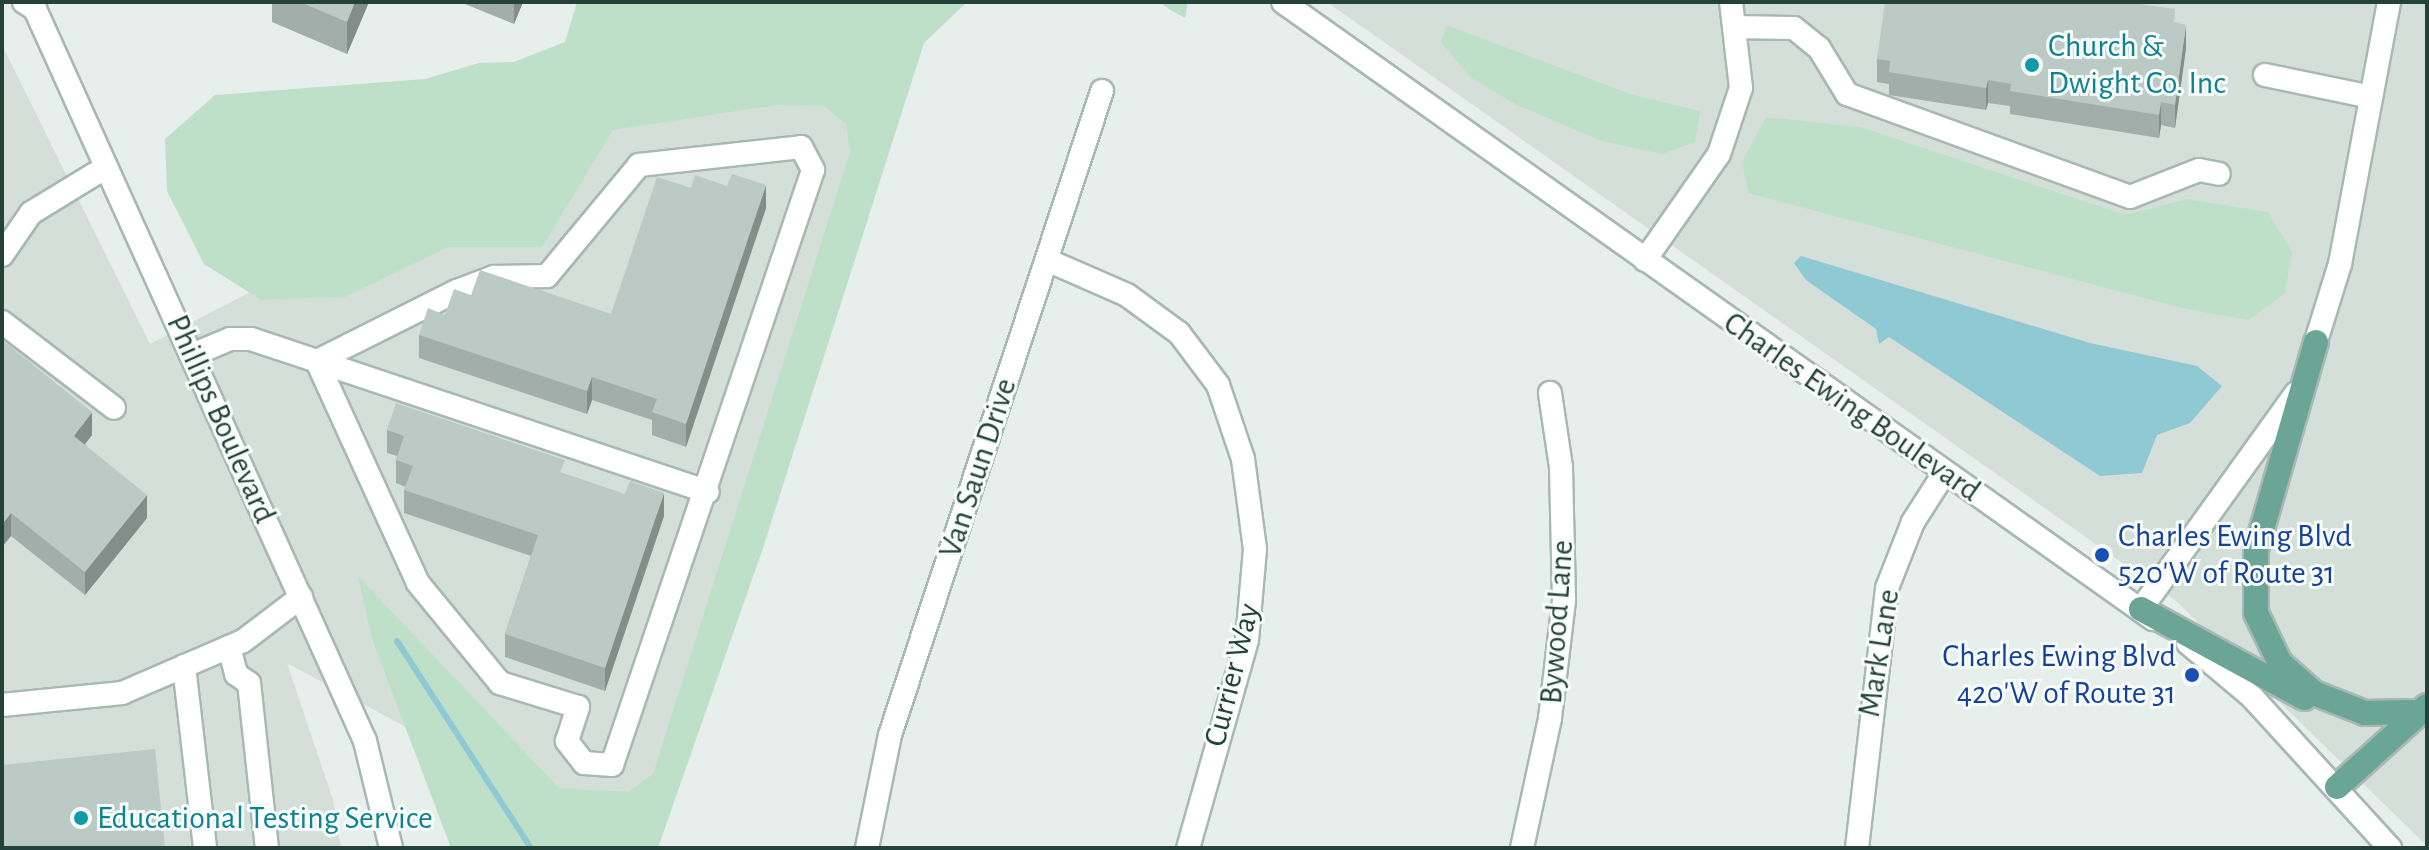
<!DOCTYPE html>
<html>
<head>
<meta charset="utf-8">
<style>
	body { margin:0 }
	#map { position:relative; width:2429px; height:850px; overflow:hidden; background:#e6efeb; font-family:"Alegreya Sans",sans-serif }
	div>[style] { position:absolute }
	.built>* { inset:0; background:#d4dfda }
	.green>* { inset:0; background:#bfe0c8 }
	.water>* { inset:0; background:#8ec9d4 }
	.stream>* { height:6px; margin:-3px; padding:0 3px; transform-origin:3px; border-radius:3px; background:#8ec9d4 }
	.roads { filter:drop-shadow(2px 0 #a8b8b2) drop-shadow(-2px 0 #a8b8b2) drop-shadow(0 2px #a8b8b2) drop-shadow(0 -2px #a8b8b2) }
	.minor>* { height:22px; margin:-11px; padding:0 11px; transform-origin:11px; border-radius:11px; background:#fff }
	.major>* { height:24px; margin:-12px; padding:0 12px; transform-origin:12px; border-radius:12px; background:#6aa596 }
	.wall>* { inset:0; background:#a1aea9 }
	.shaded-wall>* { inset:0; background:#838d89 }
	.building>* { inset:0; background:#bbcac4 }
	.dots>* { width:22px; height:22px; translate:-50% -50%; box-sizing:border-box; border:4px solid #f7fbf9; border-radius:50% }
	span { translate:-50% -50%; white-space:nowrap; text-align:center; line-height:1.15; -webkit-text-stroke:6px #f7fbf9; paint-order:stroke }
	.culture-label { font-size:32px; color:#0d838f }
	.left { translate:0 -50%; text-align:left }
	.street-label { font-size:32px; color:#24423a }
	.transit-label { font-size:32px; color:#164399 }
	.right { translate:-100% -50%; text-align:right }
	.frame { position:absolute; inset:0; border:4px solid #24423a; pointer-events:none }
</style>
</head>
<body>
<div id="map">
	<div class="built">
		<i style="clip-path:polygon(1327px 2px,2427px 2px,2427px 846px,2175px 600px)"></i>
		<i style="clip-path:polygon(2px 45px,150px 344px,609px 106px,870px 101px,650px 807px,560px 810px,287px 663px,333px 800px,341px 848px,2px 848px)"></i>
	</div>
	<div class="green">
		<i style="clip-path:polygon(577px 2px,967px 2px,924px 43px,762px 551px,658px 848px,451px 848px,372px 639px,358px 576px,559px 788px,628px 792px,653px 774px,850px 152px,846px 124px,824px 106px,778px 105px,613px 130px,542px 247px,448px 247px,345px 297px,261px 300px,204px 264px,167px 191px,165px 139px,215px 95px,425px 79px,479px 63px,514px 62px,565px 42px)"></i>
		<i style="clip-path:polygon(1159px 2px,1188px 2px,1185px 18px,1172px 11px)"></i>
		<i style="clip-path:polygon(1446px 25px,1633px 95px,1700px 111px,1695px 142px,1662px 154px,1602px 141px,1519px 106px,1471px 78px,1441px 42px)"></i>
		<i style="clip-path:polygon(1766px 117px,1860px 127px,2126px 215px,2187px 199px,2268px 212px,2292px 252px,2285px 293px,2249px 320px,2186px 309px,1748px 193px,1742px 162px)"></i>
	</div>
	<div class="water">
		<i style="clip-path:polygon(1801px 256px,2090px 343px,2197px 366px,2222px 386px,2190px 423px,2157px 435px,2142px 473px,2100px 476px,1889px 337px,1879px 344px,1876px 329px,1806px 280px,1794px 263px)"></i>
	</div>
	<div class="stream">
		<i style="left:397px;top:641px;width:247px;rotate:57.1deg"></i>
	</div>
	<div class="roads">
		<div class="minor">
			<i style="left:24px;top:2px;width:13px;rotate:32deg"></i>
			<i style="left:35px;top:9px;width:803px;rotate:65.73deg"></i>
			<i style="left:365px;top:741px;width:110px;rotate:76.3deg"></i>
			<i style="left:1283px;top:2px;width:1067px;rotate:35.34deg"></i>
			<i style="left:1734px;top:27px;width:60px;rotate:1deg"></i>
			<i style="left:1794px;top:28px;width:32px;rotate:39deg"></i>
			<i style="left:1819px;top:48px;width:54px;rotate:58.7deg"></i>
			<i style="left:1847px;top:94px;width:301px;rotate:20deg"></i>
			<i style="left:2130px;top:197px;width:74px;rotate:-21.4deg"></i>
			<i style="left:2199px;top:170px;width:20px;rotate:11deg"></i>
			<i style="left:2265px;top:75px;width:108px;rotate:11.7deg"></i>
			<i style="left:2px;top:255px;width:51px;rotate:-55.4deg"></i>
			<i style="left:31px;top:213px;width:88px;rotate:-31.5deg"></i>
			<i style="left:1047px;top:260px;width:87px;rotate:23.6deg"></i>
			<i style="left:1127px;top:295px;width:64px;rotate:36.2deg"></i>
			<i style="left:1179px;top:333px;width:65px;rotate:53.1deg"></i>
			<i style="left:1218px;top:385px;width:78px;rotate:71.3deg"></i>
			<i style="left:1243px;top:459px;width:91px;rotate:82.4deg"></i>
			<i style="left:1255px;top:549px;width:91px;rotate:95deg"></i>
			<i style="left:1247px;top:640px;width:216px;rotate:105.8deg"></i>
			<i style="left:1645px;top:260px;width:129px;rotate:-55.1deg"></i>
			<i style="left:1719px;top:154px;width:70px;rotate:-71.6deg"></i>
			<i style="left:1741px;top:88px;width:87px;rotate:-96.6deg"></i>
			<i style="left:2px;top:322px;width:141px;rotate:37.5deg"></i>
			<i style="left:192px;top:355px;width:41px;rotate:-22.8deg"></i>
			<i style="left:230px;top:339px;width:21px"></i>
			<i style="left:251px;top:339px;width:70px;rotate:18.4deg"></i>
			<i style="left:317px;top:361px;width:157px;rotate:-26.6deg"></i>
			<i style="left:457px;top:291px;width:40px;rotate:-21deg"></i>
			<i style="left:494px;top:277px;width:53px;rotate:-1.1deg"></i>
			<i style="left:547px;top:276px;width:144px;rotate:-50.3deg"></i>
			<i style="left:639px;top:165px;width:163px;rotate:-6.3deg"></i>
			<i style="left:801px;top:147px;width:26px;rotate:62deg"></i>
			<i style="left:813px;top:170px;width:628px;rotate:108.67deg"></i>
			<i style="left:612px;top:765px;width:28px;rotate:-176deg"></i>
			<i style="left:584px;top:763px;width:28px;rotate:-128deg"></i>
			<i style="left:567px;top:741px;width:36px;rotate:-72deg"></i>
			<i style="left:578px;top:707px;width:82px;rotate:-162.9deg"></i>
			<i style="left:500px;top:683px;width:129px;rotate:-129.4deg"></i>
			<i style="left:418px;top:583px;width:244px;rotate:-114.5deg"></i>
			<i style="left:2311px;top:357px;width:97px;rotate:-72.7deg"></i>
			<i style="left:2340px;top:264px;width:267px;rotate:-79.4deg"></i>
			<i style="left:317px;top:361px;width:412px;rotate:18.5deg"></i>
			<i style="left:2141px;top:609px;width:266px;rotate:-54.3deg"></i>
			<i style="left:2188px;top:643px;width:84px;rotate:40.2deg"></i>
			<i style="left:2252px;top:697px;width:205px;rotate:47.6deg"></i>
			<i style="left:229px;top:647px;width:28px;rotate:75deg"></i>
			<i style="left:236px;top:674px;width:16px;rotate:35deg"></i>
			<i style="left:249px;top:683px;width:166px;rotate:83.8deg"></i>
			<i style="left:184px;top:666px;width:183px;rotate:83.4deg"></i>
			<i style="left:2px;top:705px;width:121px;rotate:-5.7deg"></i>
			<i style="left:122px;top:693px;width:132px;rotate:-23.3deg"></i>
			<i style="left:243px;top:641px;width:73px;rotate:-37.2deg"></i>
			<i style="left:867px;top:848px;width:115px;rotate:-78.5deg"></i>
			<i style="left:890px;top:735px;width:678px;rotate:-71.78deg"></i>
			<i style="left:1522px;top:848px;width:133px;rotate:-77.8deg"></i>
			<i style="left:1550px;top:718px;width:119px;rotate:-83.2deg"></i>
			<i style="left:1564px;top:600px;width:133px;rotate:-91.3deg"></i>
			<i style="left:1561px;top:467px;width:75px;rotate:-98.5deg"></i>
			<i style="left:1857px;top:848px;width:262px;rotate:-83.4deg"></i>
			<i style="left:1887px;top:588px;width:71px;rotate:-68.5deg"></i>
			<i style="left:1913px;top:522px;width:59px;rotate:-57.4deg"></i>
		</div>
		<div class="major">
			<i style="left:2316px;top:342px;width:216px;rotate:106.1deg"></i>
			<i style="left:2256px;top:550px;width:63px;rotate:90deg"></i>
			<i style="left:2256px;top:613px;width:55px;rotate:64.4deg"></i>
			<i style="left:2280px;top:663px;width:45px;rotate:41.4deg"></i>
			<i style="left:2314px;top:693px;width:55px;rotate:21.4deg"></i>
			<i style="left:2365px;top:713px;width:46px;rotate:-1.2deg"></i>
			<i style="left:2141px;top:609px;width:186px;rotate:28.6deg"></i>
			<i style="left:2337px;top:787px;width:121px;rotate:-42deg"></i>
		</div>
	</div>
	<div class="wall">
		<i style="clip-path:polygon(272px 2px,369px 2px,347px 54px,272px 22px)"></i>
		<i style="clip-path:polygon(460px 2px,523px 2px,514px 24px)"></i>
		<i style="clip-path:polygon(2175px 23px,2186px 48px,2175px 128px,2161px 125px,2159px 138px,2010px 114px,2010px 106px,1988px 103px,1986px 110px,1889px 95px,1889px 84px,1877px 82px,1877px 59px)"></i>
		<i style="clip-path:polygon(691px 188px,766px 208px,686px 447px,652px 435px,652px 420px,592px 400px,587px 414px,419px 358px,419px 335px,471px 295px,611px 314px)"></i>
		<i style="clip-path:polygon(2px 340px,92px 435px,85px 444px,147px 518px,85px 595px,11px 536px)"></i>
		<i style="clip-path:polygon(387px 430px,565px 474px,664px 516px,605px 691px,505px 657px,505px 634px,531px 556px,404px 513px,404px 490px,406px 487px,396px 483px,396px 460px,397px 456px,387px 453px)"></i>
	</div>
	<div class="shaded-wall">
		<i style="clip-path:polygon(355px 2px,369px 2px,347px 54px,347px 22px)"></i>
		<i style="clip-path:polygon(514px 2px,523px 2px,514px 24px)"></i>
		<i style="clip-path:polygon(2186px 25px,2186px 48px,2175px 128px,2175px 105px)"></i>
		<i style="clip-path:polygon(1988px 80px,1988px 103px,1986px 110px,1986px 88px)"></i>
		<i style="clip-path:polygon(2161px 102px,2161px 125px,2159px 138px,2159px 115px)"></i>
		<i style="clip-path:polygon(766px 185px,766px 208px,686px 447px,686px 424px)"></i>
		<i style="clip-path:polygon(592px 377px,592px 400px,587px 414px,587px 391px)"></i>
		<i style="clip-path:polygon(92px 412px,92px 435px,74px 458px,74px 436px)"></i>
		<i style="clip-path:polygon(664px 493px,664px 516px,605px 691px,605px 668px)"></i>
		<i style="clip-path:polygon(147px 495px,147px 518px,85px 595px,85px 572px)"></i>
		<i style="clip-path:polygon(11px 513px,11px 536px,2px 547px,2px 524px)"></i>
	</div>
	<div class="building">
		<i style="clip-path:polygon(300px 2px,355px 2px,347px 22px)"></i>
		<i style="clip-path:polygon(1885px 2px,2126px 2px,2175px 9px,2174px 22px,2186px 25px,2175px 105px,2161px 102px,2159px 115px,2010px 91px,2011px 84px,1988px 80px,1986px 88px,1889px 72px,1890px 61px,1877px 59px)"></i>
		<i style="clip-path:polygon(732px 174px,766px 185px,686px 424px,652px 412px,657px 399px,592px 377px,587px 391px,419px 335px,428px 308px,445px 315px,454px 289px,471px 295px,480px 270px,611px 314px,657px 177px,691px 188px,695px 175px,727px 186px)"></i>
		<i style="clip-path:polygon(2px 340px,92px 412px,74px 436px,147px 495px,85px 572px,11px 513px,2px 524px)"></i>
		<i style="clip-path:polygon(396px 403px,565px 460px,560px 472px,625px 494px,630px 481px,664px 493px,605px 668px,505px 634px,538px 535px,404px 490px,413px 466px,396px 460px,404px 436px,387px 430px)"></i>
		<i style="clip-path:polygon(155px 749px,165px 848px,2px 848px,2px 765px)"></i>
	</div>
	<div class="dots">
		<i style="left:2032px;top:65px;background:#0f9aa8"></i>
		<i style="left:2102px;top:555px;background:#1a4fb4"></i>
		<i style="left:2192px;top:675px;background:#1a4fb4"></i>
		<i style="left:81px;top:818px;background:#0f9aa8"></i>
	</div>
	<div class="culture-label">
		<span class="left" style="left:2048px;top:65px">Church &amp;<br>Dwight Co. Inc</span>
		<span class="left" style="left:97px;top:818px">Educational Testing Service</span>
	</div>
	<div class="street-label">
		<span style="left:1852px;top:407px;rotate:35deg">Charles Ewing Boulevard</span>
		<span style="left:221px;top:419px;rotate:66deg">Phillips Boulevard</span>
		<span style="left:978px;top:468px;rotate:-72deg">Van Saun Drive</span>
		<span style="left:1557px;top:622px;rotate:-86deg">Bywood Lane</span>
		<span style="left:1879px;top:653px;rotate:-81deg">Mark Lane</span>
		<span style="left:1232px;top:675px;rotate:-76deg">Currier Way</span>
	</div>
	<div class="transit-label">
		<span class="left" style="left:2118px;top:555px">Charles Ewing Blvd<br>520'W of Route 31</span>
		<span class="right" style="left:2176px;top:675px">Charles Ewing Blvd<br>420'W of Route 31</span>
	</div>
	<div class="frame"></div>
</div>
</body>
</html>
